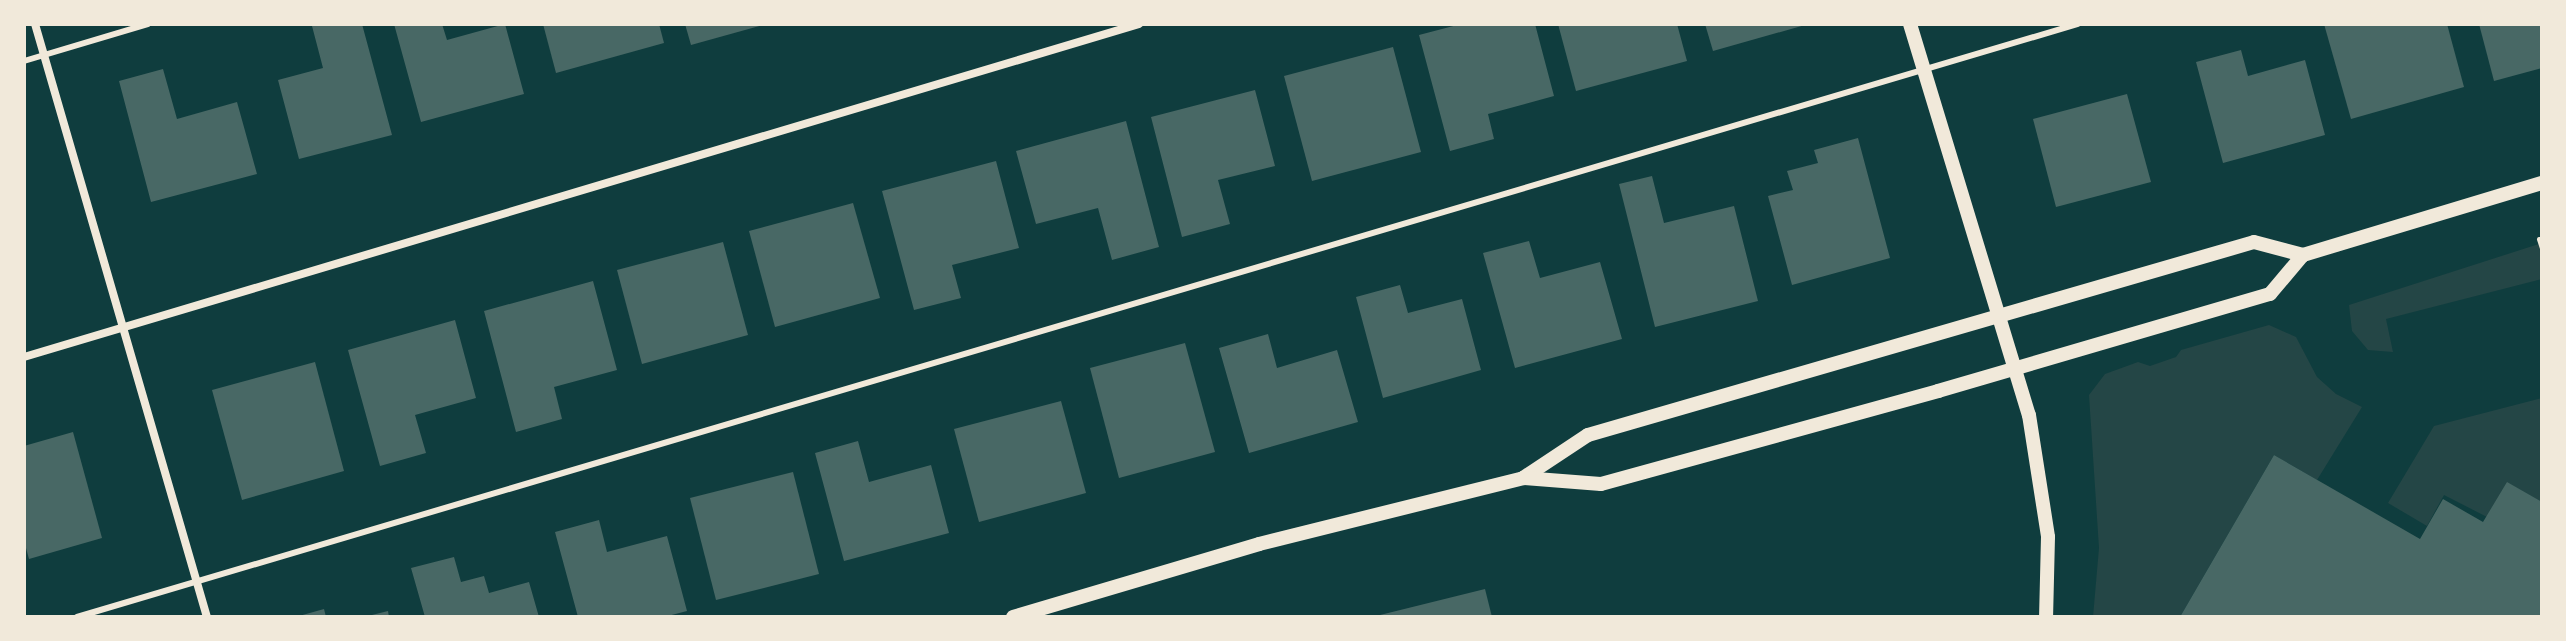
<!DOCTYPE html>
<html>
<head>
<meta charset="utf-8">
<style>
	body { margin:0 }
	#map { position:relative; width:2566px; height:641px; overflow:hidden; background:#0f3d3e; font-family:Commissioner,sans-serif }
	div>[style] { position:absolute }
	.green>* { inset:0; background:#244646 }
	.building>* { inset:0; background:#486865 }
	.path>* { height:5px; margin:-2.5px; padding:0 2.5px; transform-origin:2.5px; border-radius:2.5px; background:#f1e9da }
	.service>* { height:6px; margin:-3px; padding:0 3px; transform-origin:3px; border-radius:3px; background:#f1e9da }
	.minor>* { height:8px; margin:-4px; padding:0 4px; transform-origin:4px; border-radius:4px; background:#f1e9da }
	.tertiary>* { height:14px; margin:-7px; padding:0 7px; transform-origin:7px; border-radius:7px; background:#f1e9da }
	span { translate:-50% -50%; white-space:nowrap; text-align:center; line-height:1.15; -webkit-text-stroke:8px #f1e9da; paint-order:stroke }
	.frame { position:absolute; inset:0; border:26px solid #f1e9da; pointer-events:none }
</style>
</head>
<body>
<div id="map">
	<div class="green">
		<i style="clip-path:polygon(2542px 243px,2542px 279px,2386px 319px,2393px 352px,2368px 350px,2352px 331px,2349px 305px)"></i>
		<i style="clip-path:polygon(2269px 325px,2296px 337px,2317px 377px,2336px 394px,2362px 407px,2317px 480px,2274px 455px,2180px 617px,2093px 617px,2099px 548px,2089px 395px,2105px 374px,2138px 362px,2150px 366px,2176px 357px,2181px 350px)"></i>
		<i style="clip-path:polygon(2542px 398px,2542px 502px,2487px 517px,2444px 495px,2427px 526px,2388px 503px,2434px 426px)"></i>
	</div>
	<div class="building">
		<i style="clip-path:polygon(320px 24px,362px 24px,392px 135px,299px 159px,278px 80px,323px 68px,312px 26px)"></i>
		<i style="clip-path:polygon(394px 24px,442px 24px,447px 40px,505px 24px,524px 94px,421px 122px)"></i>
		<i style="clip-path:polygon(543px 24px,659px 24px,664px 43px,556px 73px)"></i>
		<i style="clip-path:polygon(685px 24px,763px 24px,763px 25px,691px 45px)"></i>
		<i style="clip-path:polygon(1461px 24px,1535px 24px,1554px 96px,1488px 114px,1494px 139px,1450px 151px,1419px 35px)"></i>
		<i style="clip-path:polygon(1558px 24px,1677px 24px,1687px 61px,1576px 91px)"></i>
		<i style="clip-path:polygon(1705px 24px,1805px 24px,1805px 25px,1713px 51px)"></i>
		<i style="clip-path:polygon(2324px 24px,2447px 24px,2464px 87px,2351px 119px)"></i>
		<i style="clip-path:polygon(2479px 24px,2542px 24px,2542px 68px,2494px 81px)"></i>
		<i style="clip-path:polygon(1393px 47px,1421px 152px,1312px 181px,1284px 76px)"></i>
		<i style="clip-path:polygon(2241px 50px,2248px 76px,2305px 60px,2325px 135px,2223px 163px,2196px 62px)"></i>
		<i style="clip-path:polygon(163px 69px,177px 119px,237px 102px,257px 174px,151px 202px,119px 81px)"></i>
		<i style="clip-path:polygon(1255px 90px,1275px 166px,1218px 180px,1230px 224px,1182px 237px,1151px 117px)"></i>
		<i style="clip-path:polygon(2127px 94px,2151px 182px,2056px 207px,2033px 119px)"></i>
		<i style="clip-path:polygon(1126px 121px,1159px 247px,1112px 260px,1098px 208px,1036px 224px,1016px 151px)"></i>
		<i style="clip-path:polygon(1858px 138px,1890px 258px,1792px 285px,1768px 196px,1793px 190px,1787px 171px,1818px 163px,1814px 150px)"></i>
		<i style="clip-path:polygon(996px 161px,1019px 248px,952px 265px,961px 298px,914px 310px,882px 191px)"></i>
		<i style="clip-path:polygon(1652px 176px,1664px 223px,1734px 206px,1758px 301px,1655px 327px,1619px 184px)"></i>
		<i style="clip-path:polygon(853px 203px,880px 298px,775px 327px,749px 231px)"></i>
		<i style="clip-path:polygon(1529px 241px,1540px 278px,1600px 262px,1622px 339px,1515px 368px,1483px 253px)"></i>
		<i style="clip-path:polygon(723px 242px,748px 335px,642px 364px,617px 270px)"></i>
		<i style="clip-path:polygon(593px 281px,617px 370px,554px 387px,562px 419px,516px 432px,484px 311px)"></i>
		<i style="clip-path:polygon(1400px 285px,1408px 313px,1462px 299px,1481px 370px,1383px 398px,1356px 297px)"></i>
		<i style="clip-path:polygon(455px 320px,476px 398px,415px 415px,426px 453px,380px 466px,348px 350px)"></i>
		<i style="clip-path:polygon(1268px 334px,1277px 368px,1337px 350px,1358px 422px,1249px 453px,1219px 348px)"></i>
		<i style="clip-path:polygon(1185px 343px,1215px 452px,1119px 478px,1090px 368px)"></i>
		<i style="clip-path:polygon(315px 362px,344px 471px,242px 500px,212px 390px)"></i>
		<i style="clip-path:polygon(1061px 401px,1086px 493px,979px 522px,954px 429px)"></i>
		<i style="clip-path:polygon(73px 432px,102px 538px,29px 559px,24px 541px,24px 446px)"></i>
		<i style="clip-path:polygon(858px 441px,869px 482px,931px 465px,949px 533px,844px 561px,815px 453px)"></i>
		<i style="clip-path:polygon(2274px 455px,2420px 539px,2443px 499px,2483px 522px,2507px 482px,2542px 502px,2542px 617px,2180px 617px)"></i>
		<i style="clip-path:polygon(793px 472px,819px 574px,716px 600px,690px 498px)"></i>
		<i style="clip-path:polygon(599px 520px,607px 552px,667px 536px,687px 611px,664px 617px,578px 617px,555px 532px)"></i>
		<i style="clip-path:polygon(454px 557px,461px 582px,484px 576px,489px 593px,529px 582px,539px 617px,425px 617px,411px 568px)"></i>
		<i style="clip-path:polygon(1485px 589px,1492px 617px,1376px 617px,1376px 616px)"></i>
		<i style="clip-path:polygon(324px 609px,326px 617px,299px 617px,299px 616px)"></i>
		<i style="clip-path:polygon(388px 611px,389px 617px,368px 617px,368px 616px)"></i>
	</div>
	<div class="path">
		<i style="left:2539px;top:239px;width:9px;rotate:72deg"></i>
	</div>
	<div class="service">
		<i style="left:24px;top:61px;width:129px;rotate:-16.6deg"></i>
		<i style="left:77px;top:617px;width:2087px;rotate:-16.51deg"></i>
	</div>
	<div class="minor">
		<i style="left:35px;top:24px;width:617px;rotate:73.83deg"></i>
		<i style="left:24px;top:357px;width:1164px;rotate:-16.63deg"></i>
	</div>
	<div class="tertiary">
		<i style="left:1910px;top:24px;width:409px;rotate:73.1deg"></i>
		<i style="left:2029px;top:415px;width:123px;rotate:81.1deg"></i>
		<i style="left:2048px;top:537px;width:80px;rotate:91.4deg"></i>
		<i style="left:1523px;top:478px;width:78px;rotate:-33.5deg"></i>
		<i style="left:1588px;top:435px;width:693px;rotate:-16.16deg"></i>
		<i style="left:2254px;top:242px;width:51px;rotate:14.9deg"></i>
		<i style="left:2303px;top:255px;width:250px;rotate:-16.8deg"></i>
		<i style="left:1013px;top:617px;width:257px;rotate:-16.5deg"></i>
		<i style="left:1259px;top:544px;width:272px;rotate:-14deg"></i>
		<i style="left:1523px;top:478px;width:78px;rotate:4.4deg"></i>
		<i style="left:1601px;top:484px;width:350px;rotate:-15.4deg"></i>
		<i style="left:1938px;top:391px;width:346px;rotate:-16.3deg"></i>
		<i style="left:2270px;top:294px;width:51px;rotate:-49.8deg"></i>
	</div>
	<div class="frame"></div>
</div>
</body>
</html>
